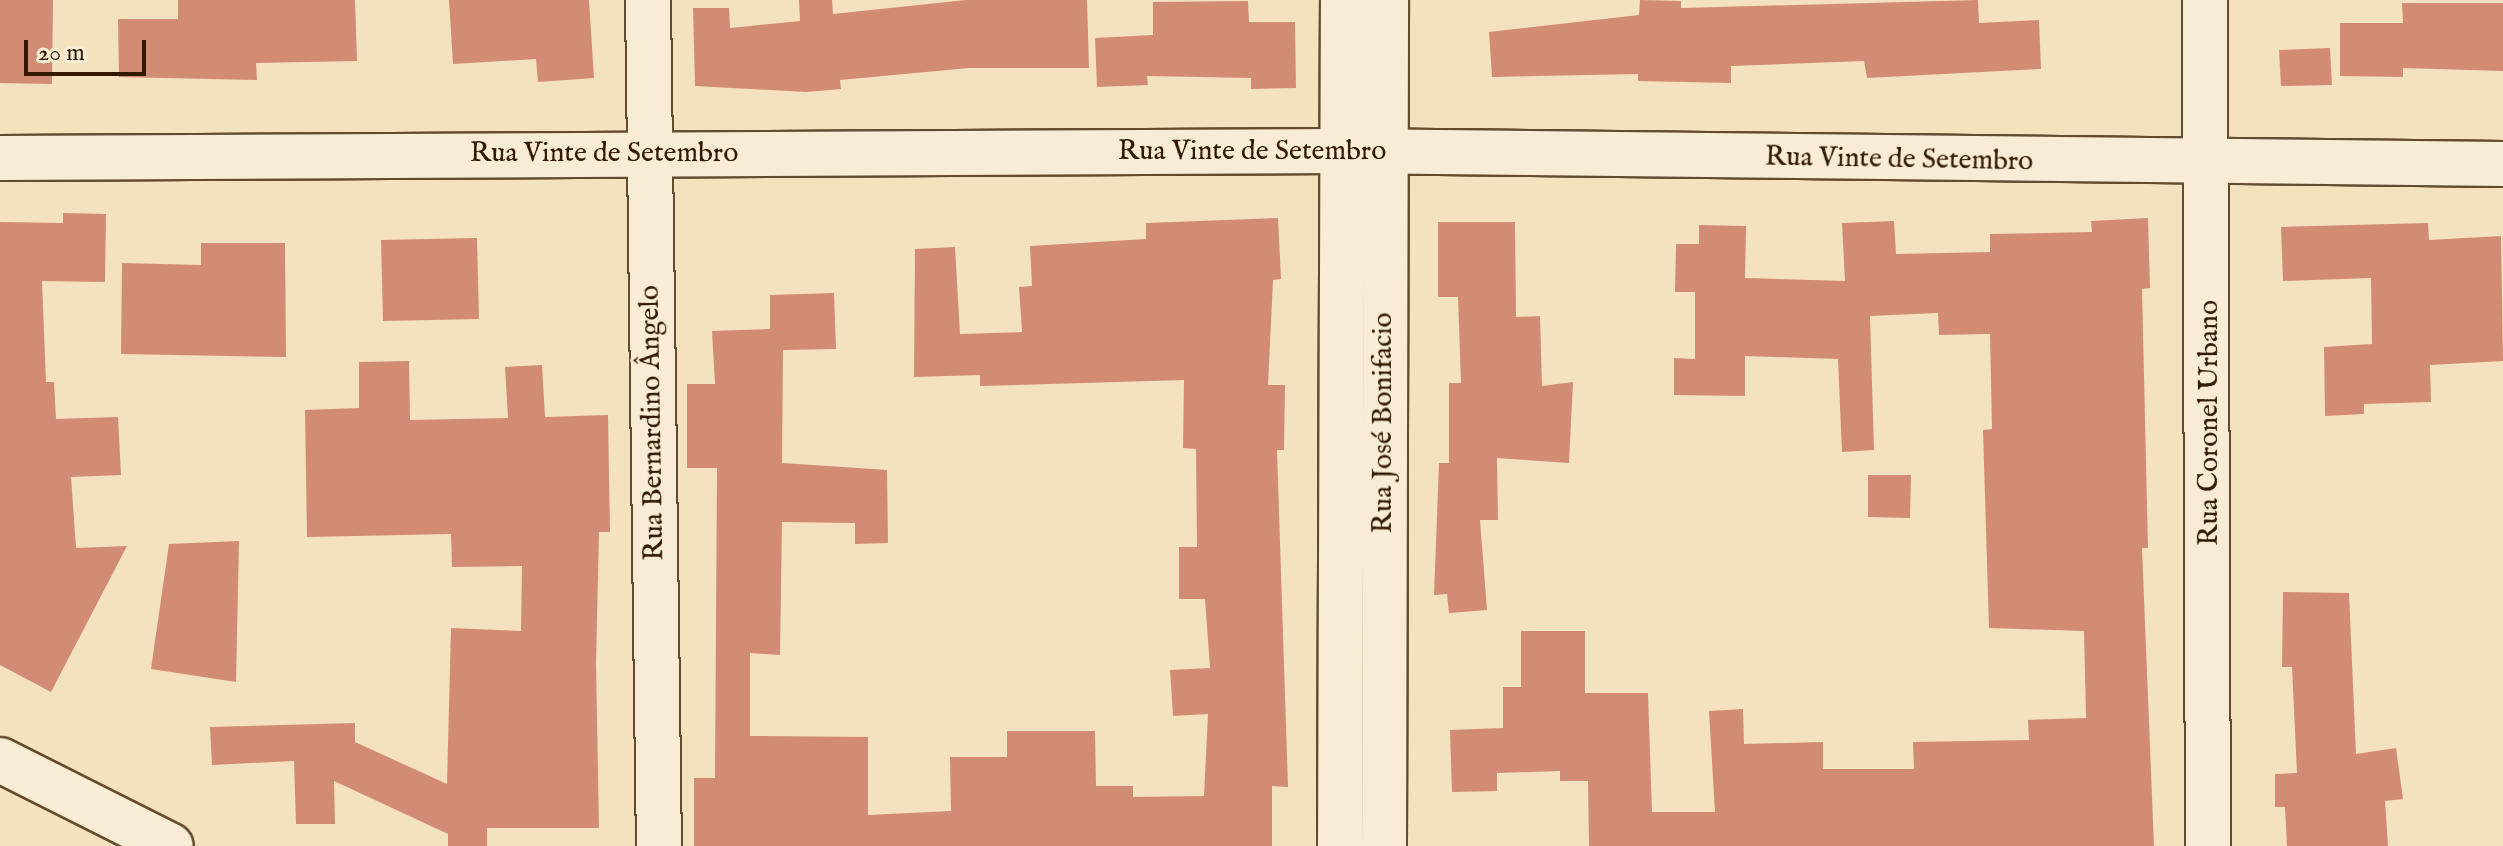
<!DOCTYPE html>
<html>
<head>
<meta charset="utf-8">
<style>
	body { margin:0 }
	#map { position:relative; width:2503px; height:846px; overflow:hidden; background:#f4e1be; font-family:"IM FELL English",serif }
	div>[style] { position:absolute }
	.building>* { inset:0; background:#d38c74 }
	.roads { filter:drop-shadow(2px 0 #624c30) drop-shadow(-2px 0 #624c30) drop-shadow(0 2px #624c30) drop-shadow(0 -2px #624c30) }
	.street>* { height:44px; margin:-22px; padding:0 22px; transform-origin:22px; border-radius:22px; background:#f8ecd5 }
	span { translate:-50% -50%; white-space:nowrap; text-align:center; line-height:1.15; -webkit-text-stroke:6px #f8ecd5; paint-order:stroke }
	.street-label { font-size:28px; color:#311a00 }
	.scale { position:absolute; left:24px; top:40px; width:122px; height:36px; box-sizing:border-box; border:4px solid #311a00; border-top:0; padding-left:10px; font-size:24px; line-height:28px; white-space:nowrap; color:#311a00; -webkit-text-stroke:6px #f8ecd5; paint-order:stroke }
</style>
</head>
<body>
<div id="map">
	<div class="building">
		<i style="clip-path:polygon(0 0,53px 0,52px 84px,0 83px)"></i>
		<i style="clip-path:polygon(178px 0,355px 0,357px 61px,256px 63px,257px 80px,119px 77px,118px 19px,178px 19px)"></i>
		<i style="clip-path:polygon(449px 0,589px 0,594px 78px,538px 82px,536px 59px,453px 64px)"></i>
		<i style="clip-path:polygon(799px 0,832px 0,833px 14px,966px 0,1087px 0,1089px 68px,969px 68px,840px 80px,841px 89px,806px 92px,695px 86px,693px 8px,729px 8px,730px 28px,800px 21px)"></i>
		<i style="clip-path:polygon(1640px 0,1681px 1px,1681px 8px,1978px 0,1979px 23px,2039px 20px,2041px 69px,1867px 78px,1864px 61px,1731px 66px,1731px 83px,1638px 81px,1638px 74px,1492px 77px,1489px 32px,1639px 15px)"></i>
		<i style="clip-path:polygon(1248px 1px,1249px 22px,1295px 22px,1296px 88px,1251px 89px,1251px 78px,1147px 76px,1148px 85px,1097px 87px,1095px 38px,1153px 35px,1153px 2px)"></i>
		<i style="clip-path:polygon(2402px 3px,2503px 3px,2503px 71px,2403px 68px,2403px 77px,2340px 76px,2340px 23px,2403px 23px)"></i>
		<i style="clip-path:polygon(2330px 48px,2332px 85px,2281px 86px,2279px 50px)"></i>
		<i style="clip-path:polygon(63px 213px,106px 214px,105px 282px,42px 281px,46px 382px,54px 382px,56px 419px,118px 417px,121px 475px,71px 477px,76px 548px,127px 546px,51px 692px,0 665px,0 222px,63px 223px)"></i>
		<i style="clip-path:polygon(1278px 218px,1281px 279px,1273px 280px,1268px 385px,1285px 385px,1284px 450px,1277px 450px,1288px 787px,1272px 786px,1272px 846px,694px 846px,694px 778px,715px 778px,717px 468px,687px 468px,687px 384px,715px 384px,712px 331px,770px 329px,770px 295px,834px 293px,836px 349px,783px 350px,782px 463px,887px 470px,888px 543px,855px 544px,855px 523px,782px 522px,780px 655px,750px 653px,750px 736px,868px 737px,868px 815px,951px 811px,950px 757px,1007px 757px,1007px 731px,1095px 731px,1096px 786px,1133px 786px,1133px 797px,1204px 796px,1208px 714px,1173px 716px,1170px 670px,1210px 668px,1205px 599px,1179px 599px,1179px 547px,1197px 547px,1196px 449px,1183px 448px,1184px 380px,980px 386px,980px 375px,914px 377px,915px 249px,955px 247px,960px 334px,1022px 332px,1019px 287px,1032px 286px,1030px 246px,1146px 239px,1146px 223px)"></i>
		<i style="clip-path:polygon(2148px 218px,2150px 288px,2142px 289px,2148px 548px,2142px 548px,2154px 846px,1589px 846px,1588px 781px,1560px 781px,1560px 771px,1497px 773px,1497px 791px,1452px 792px,1450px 730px,1503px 728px,1503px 687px,1521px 687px,1521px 631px,1585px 631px,1585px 693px,1648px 693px,1652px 812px,1715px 812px,1709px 711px,1743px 709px,1744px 744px,1823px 742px,1823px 769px,1914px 769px,1913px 742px,2029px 740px,2028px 720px,2086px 718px,2084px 631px,1989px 628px,1983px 430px,1992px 429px,1990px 334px,1939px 335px,1938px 313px,1870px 316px,1874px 450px,1842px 452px,1838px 359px,1745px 356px,1745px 396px,1674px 395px,1674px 358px,1695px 359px,1695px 292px,1675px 292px,1676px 244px,1699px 244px,1699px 225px,1746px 226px,1745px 278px,1845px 281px,1842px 223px,1894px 221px,1896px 254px,1990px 252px,1990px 234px,2092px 232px,2091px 221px)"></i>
		<i style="clip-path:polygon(1438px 222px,1515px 222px,1516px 317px,1540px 316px,1542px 386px,1573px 382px,1569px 463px,1497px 458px,1498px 520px,1480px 520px,1487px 610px,1449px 613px,1447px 594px,1434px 595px,1439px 463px,1449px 463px,1449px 383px,1461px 383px,1458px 297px,1438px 297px)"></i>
		<i style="clip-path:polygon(2428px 223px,2429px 240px,2501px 236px,2503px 361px,2430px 365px,2431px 402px,2364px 404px,2364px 414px,2325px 416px,2324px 347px,2372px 344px,2371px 278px,2283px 281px,2281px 227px)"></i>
		<i style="clip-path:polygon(477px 238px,479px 319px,383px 321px,381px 240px)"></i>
		<i style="clip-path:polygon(201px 243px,285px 243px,286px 357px,121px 354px,122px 263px,201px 265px)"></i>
		<i style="clip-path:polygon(409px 361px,410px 420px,508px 418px,505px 367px,542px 365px,545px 417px,608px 415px,610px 532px,599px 532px,596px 663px,599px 828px,487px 828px,487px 846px,448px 846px,448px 834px,334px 781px,335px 824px,296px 824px,294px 761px,212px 765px,210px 727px,355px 723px,355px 742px,447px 784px,451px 628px,521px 631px,522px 566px,452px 567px,451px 534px,307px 537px,305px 410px,359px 408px,359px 362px)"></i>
		<i style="clip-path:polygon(1868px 475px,1911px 475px,1910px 518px,1868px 517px)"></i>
		<i style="clip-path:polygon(239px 541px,236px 682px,151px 669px,169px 544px)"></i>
		<i style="clip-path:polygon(2283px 592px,2349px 593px,2356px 754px,2396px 748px,2403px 799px,2385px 801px,2388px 846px,2287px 846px,2285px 807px,2275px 807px,2275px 774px,2297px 773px,2292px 667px,2282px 667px)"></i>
	</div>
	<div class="roads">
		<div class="street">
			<i style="left:648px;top:0;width:846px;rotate:89.26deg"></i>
			<i style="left:2205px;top:0;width:846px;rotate:89.8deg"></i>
			<i style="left:0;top:158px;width:1343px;rotate:-0.3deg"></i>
			<i style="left:1343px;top:151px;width:1160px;rotate:0.64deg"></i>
			<i style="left:0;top:760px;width:191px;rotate:26.7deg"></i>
			<i style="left:1340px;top:846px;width:846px;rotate:-89.8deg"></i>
			<i style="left:1384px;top:846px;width:846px;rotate:-89.86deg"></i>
		</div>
	</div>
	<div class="street-label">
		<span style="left:1252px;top:152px">Rua Vinte de Setembro</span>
		<span style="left:604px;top:154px">Rua Vinte de Setembro</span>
		<span style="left:1899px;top:160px;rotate:1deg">Rua Vinte de Setembro</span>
		<span style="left:653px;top:423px;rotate:-91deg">Rua Bernardino Ângelo</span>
		<span style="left:1384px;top:423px;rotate:-90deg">Rua José Bonifacio</span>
		<span style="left:2210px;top:423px;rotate:-90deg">Rua Coronel Urbano</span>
	</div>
	<div class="scale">20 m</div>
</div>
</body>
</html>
